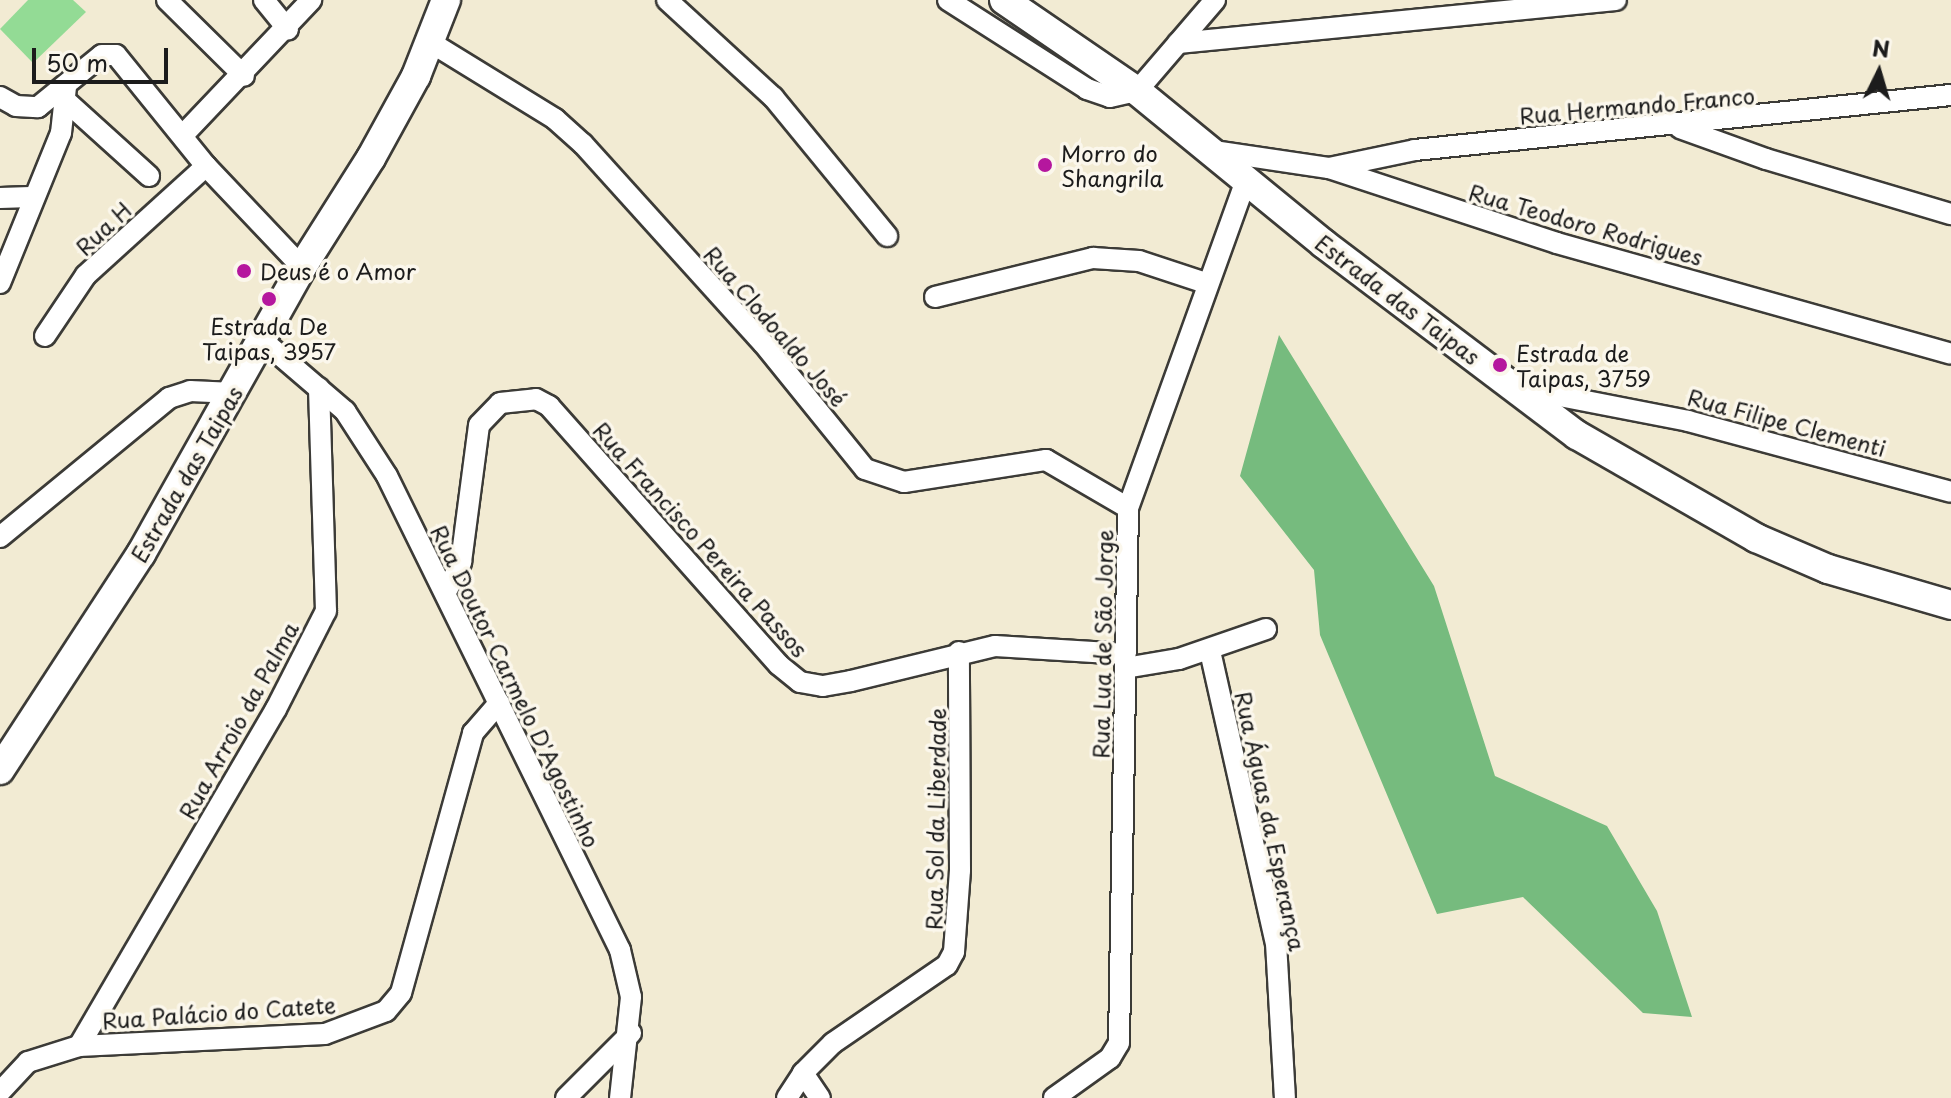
<!DOCTYPE html>
<html>
<head>
<meta charset="utf-8">
<style>
	body { margin:0 }
	#map { position:relative; width:1951px; height:1098px; overflow:hidden; background:#f2ebd3; font-family:"Playpen Sans",sans-serif }
	div>[style] { position:absolute }
	.green>* { inset:0; background:#93db95 }
	.forest>* { inset:0; background:#76bb7e }
	.roads { filter:drop-shadow(2px 0 #3c3b37) drop-shadow(-2px 0 #3c3b37) drop-shadow(0 2px #3c3b37) drop-shadow(0 -2px #3c3b37) }
	.street>* { height:20px; margin:-10px; padding:0 10px; transform-origin:10px; border-radius:10px; background:#fff }
	.secondary>* { height:28px; margin:-14px; padding:0 14px; transform-origin:14px; border-radius:14px; background:#fff }
	.dots>* { width:22px; height:22px; translate:-50% -50%; box-sizing:border-box; border:4px solid #fbf7ec; border-radius:50% }
	span { translate:-50% -50%; white-space:nowrap; text-align:center; line-height:1.15; -webkit-text-stroke:7px #fbf7ec; paint-order:stroke }
	.street-label { font-size:22px; color:#1c1c1c }
	.poi-label { font-size:22px; color:#1c1c1c }
	.left { translate:0 -50%; text-align:left }
	.north { position:absolute; left:1839px; top:32px; width:80px; height:80px; -webkit-text-stroke:6px #fbf7ec; paint-order:stroke; rotate:5deg; font-size:22px; font-weight:700; line-height:32px; text-align:center; color:#1c1c1c }
	.north::after { content:''; display:block; margin:auto; width:28px; height:36px; background:#1c1c1c; clip-path:polygon(50% 0,100% 100%,50% 72%,0 100%) }
	.scale { position:absolute; left:32px; top:48px; width:136px; height:36px; box-sizing:border-box; border:4px solid #1c1c1c; border-top:0; padding-left:10px; font-size:24px; line-height:28px; white-space:nowrap; color:#1c1c1c; -webkit-text-stroke:6px #fbf7ec; paint-order:stroke }
</style>
</head>
<body>
<div id="map">
	<div class="green">
		<i style="clip-path:polygon(28px 0,73px 0,86px 12px,33px 63px,0 29px)"></i>
	</div>
	<div class="forest">
		<i style="clip-path:polygon(1279px 335px,1434px 586px,1495px 776px,1607px 826px,1657px 911px,1692px 1017px,1643px 1013px,1523px 897px,1437px 914px,1320px 635px,1314px 570px,1240px 476px)"></i>
	</div>
	<div class="roads">
		<div class="street">
			<i style="left:167px;top:0;width:108px;rotate:44.6deg"></i>
			<i style="left:264px;top:0;width:38px;rotate:51deg"></i>
			<i style="left:667px;top:0;width:144px;rotate:42.5deg"></i>
			<i style="left:773px;top:97px;width:180px;rotate:50.6deg"></i>
			<i style="left:948px;top:0;width:165px;rotate:32.6deg"></i>
			<i style="left:1087px;top:89px;width:24px;rotate:19deg"></i>
			<i style="left:1110px;top:97px;width:28px;rotate:-13deg"></i>
			<i style="left:1137px;top:91px;width:120px;rotate:-49.4deg"></i>
			<i style="left:430px;top:42px;width:147px;rotate:31.6deg"></i>
			<i style="left:555px;top:119px;width:38px;rotate:42deg"></i>
			<i style="left:583px;top:144px;width:268px;rotate:47.9deg"></i>
			<i style="left:763px;top:343px;width:162px;rotate:51deg"></i>
			<i style="left:865px;top:469px;width:41px;rotate:18.4deg"></i>
			<i style="left:904px;top:482px;width:144px;rotate:-8.8deg"></i>
			<i style="left:1046px;top:460px;width:95px;rotate:30.3deg"></i>
			<i style="left:1178px;top:43px;width:440px;rotate:-5.6deg"></i>
			<i style="left:0;top:97px;width:18px;rotate:29deg"></i>
			<i style="left:16px;top:106px;width:22px;rotate:3deg"></i>
			<i style="left:38px;top:107px;width:82px;rotate:-39.1deg"></i>
			<i style="left:102px;top:55px;width:14px"></i>
			<i style="left:116px;top:55px;width:143px;rotate:51deg"></i>
			<i style="left:206px;top:166px;width:139px;rotate:46.5deg"></i>
			<i style="left:66px;top:101px;width:112px;rotate:42.1deg"></i>
			<i style="left:1680px;top:128px;width:91px;rotate:19.8deg"></i>
			<i style="left:1766px;top:159px;width:193px;rotate:16.6deg"></i>
			<i style="left:184px;top:134px;width:185px;rotate:-46.5deg"></i>
			<i style="left:1208px;top:150px;width:122px;rotate:8.5deg"></i>
			<i style="left:1329px;top:168px;width:240px;rotate:18.2deg"></i>
			<i style="left:1557px;top:243px;width:409px;rotate:15.7deg"></i>
			<i style="left:1329px;top:168px;width:88px;rotate:-11.8deg"></i>
			<i style="left:1415px;top:150px;width:539px;rotate:-5.86deg"></i>
			<i style="left:0;top:198px;width:31px;rotate:-2deg"></i>
			<i style="left:0;top:283px;width:162px;rotate:-67.9deg"></i>
			<i style="left:61px;top:133px;width:46px;rotate:-83.8deg"></i>
			<i style="left:935px;top:297px;width:163px;rotate:-13.9deg"></i>
			<i style="left:1093px;top:258px;width:46px;rotate:3.7deg"></i>
			<i style="left:1139px;top:261px;width:71px;rotate:18.2deg"></i>
			<i style="left:45px;top:336px;width:73px;rotate:-56.1deg"></i>
			<i style="left:86px;top:275px;width:162px;rotate:-42.2deg"></i>
			<i style="left:261px;top:339px;width:111px;rotate:40.6deg"></i>
			<i style="left:345px;top:411px;width:77px;rotate:57.1deg"></i>
			<i style="left:387px;top:476px;width:528px;rotate:63.82deg"></i>
			<i style="left:620px;top:950px;width:48px;rotate:76.8deg"></i>
			<i style="left:631px;top:997px;width:102px;rotate:96.2deg"></i>
			<i style="left:1519px;top:388px;width:172px;rotate:11deg"></i>
			<i style="left:1688px;top:421px;width:272px;rotate:15.1deg"></i>
			<i style="left:0;top:537px;width:219px;rotate:-39.4deg"></i>
			<i style="left:169px;top:398px;width:22px;rotate:-18deg"></i>
			<i style="left:190px;top:391px;width:44px;rotate:2.6deg"></i>
			<i style="left:446px;top:592px;width:34px;rotate:-63deg"></i>
			<i style="left:461px;top:562px;width:138px;rotate:-82.5deg"></i>
			<i style="left:479px;top:425px;width:30px;rotate:-46deg"></i>
			<i style="left:500px;top:403px;width:36px;rotate:-6deg"></i>
			<i style="left:536px;top:399px;width:15px;rotate:28deg"></i>
			<i style="left:549px;top:406px;width:346px;rotate:48.4deg"></i>
			<i style="left:779px;top:665px;width:27px;rotate:39deg"></i>
			<i style="left:800px;top:682px;width:23px;rotate:10deg"></i>
			<i style="left:823px;top:686px;width:28px;rotate:-10deg"></i>
			<i style="left:851px;top:681px;width:148px;rotate:-13.7deg"></i>
			<i style="left:995px;top:646px;width:131px;rotate:3.5deg"></i>
			<i style="left:1210px;top:651px;width:299px;rotate:77.3deg"></i>
			<i style="left:1276px;top:943px;width:155px;rotate:86.7deg"></i>
			<i style="left:1125px;top:668px;width:55px;rotate:-9.5deg"></i>
			<i style="left:1179px;top:659px;width:92px;rotate:-19deg"></i>
			<i style="left:79px;top:1046px;width:390px;rotate:-59.7deg"></i>
			<i style="left:276px;top:709px;width:110px;rotate:-63deg"></i>
			<i style="left:326px;top:611px;width:223px;rotate:-91.8deg"></i>
			<i style="left:803px;top:1073px;width:30px;rotate:56deg"></i>
			<i style="left:0;top:1092px;width:41px;rotate:-47deg"></i>
			<i style="left:28px;top:1062px;width:53px;rotate:-17.4deg"></i>
			<i style="left:79px;top:1046px;width:246px;rotate:-2.8deg"></i>
			<i style="left:325px;top:1034px;width:65px;rotate:-20.7deg"></i>
			<i style="left:386px;top:1011px;width:23px;rotate:-50deg"></i>
			<i style="left:401px;top:993px;width:270px;rotate:-74.5deg"></i>
			<i style="left:473px;top:733px;width:40px;rotate:-49deg"></i>
			<i style="left:566px;top:1098px;width:92px;rotate:-45deg"></i>
			<i style="left:787px;top:1098px;width:30px;rotate:-57deg"></i>
			<i style="left:803px;top:1073px;width:42px;rotate:-45deg"></i>
			<i style="left:833px;top:1043px;width:138px;rotate:-34.4deg"></i>
			<i style="left:947px;top:965px;width:15px;rotate:-62deg"></i>
			<i style="left:954px;top:952px;width:82px;rotate:-85.8deg"></i>
			<i style="left:960px;top:870px;width:218px;rotate:-90.3deg"></i>
			<i style="left:1054px;top:1098px;width:69px;rotate:-35.5deg"></i>
			<i style="left:1110px;top:1058px;width:17px;rotate:-59deg"></i>
			<i style="left:1119px;top:1043px;width:535px;rotate:-89.04deg"></i>
			<i style="left:1128px;top:508px;width:349px;rotate:-70.2deg"></i>
		</div>
		<div class="secondary">
			<i style="left:1004px;top:0;width:161px;rotate:34.4deg"></i>
			<i style="left:1137px;top:91px;width:242px;rotate:39.3deg"></i>
			<i style="left:1324px;top:244px;width:317px;rotate:37.1deg"></i>
			<i style="left:1577px;top:435px;width:207px;rotate:29.9deg"></i>
			<i style="left:1756px;top:538px;width:78px;rotate:23.3deg"></i>
			<i style="left:1828px;top:569px;width:128px;rotate:16.3deg"></i>
			<i style="left:0;top:770px;width:258px;rotate:-56.9deg"></i>
			<i style="left:141px;top:554px;width:329px;rotate:-60.7deg"></i>
			<i style="left:302px;top:267px;width:129px;rotate:-57.7deg"></i>
			<i style="left:371px;top:158px;width:94px;rotate:-61.2deg"></i>
			<i style="left:416px;top:76px;width:82px;rotate:-68.5deg"></i>
		</div>
	</div>
	<div class="dots">
		<i style="left:1045px;top:165px;background:#b5179e"></i>
		<i style="left:244px;top:271px;background:#b5179e"></i>
		<i style="left:269px;top:299px;background:#b5179e"></i>
		<i style="left:1500px;top:365px;background:#b5179e"></i>
	</div>
	<div class="street-label">
		<span style="left:1637px;top:105px;rotate:-5deg">Rua Hermando Franco</span>
		<span style="left:1586px;top:224px;rotate:16deg">Rua Teodoro Rodrigues</span>
		<span style="left:103px;top:228px;rotate:-43deg">Rua H</span>
		<span style="left:1398px;top:299px;rotate:37deg">Estrada das Taipas</span>
		<span style="left:776px;top:326px;rotate:49deg">Rua Clodoaldo José</span>
		<span style="left:1787px;top:422px;rotate:15deg">Rua Filipe Clementi</span>
		<span style="left:186px;top:474px;rotate:-60deg">Estrada das Taipas</span>
		<span style="left:701px;top:539px;rotate:48deg">Rua Francisco Pereira Passos</span>
		<span style="left:1102px;top:644px;rotate:-89deg">Rua Lua de São Jorge</span>
		<span style="left:516px;top:686px;rotate:64deg">Rua Doutor Carmelo D'Agostinho</span>
		<span style="left:238px;top:720px;rotate:-61deg">Rua Arroio da Palma</span>
		<span style="left:935px;top:819px;rotate:-89deg">Rua Sol da Liberdade</span>
		<span style="left:1271px;top:821px;rotate:78deg">Rua Águas da Esperança</span>
		<span style="left:219px;top:1012px;rotate:-4deg">Rua Palácio do Catete</span>
	</div>
	<div class="poi-label">
		<span class="left" style="left:1061px;top:165px">Morro do<br>Shangrila</span>
		<span class="left" style="left:260px;top:271px">Deus é o Amor</span>
		<span style="left:269px;top:338px">Estrada De<br>Taipas, 3957</span>
		<span class="left" style="left:1516px;top:365px">Estrada de<br>Taipas, 3759</span>
	</div>
	<div class="north">N</div>
	<div class="scale">50 m</div>
</div>
</body>
</html>
